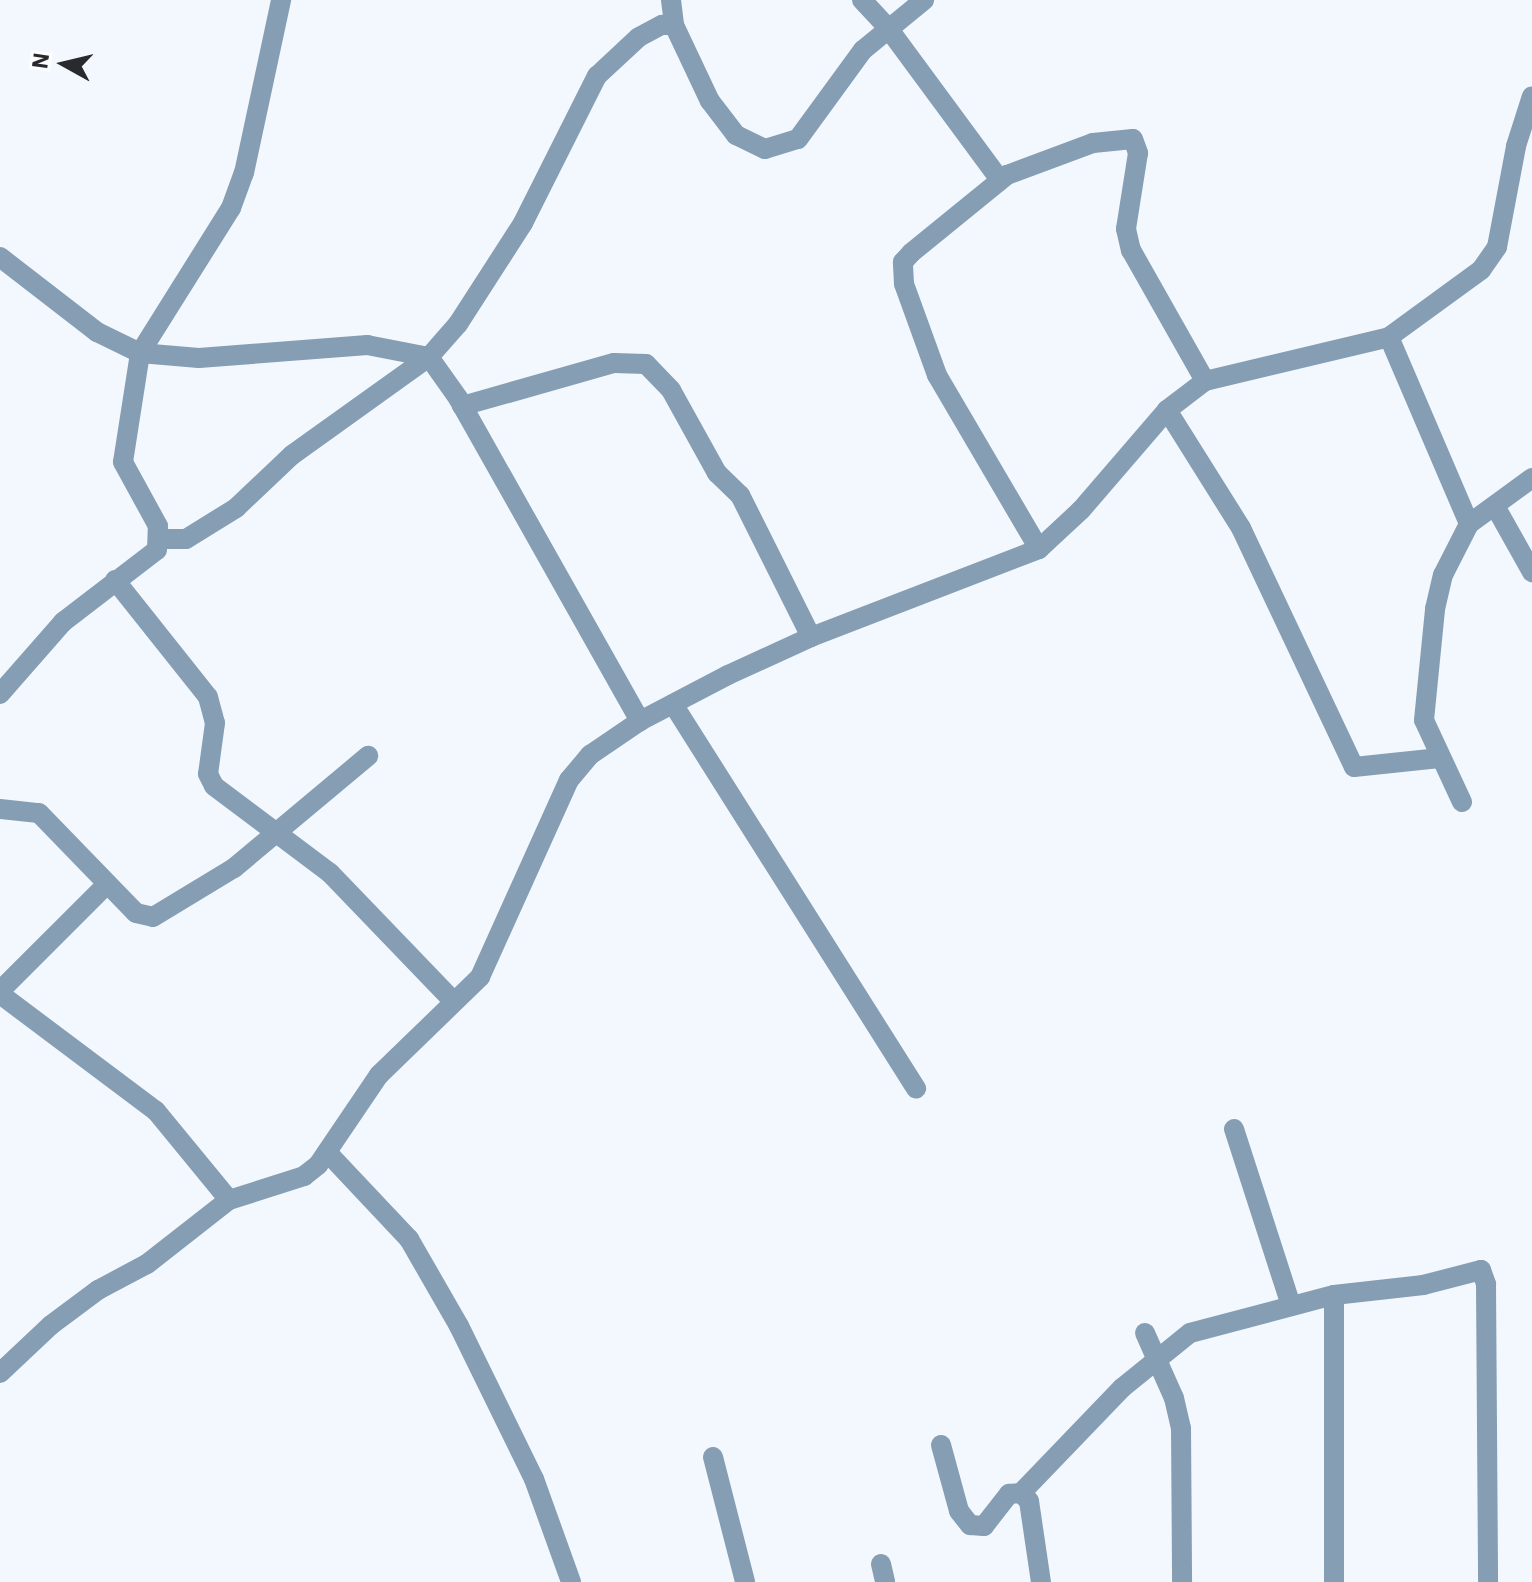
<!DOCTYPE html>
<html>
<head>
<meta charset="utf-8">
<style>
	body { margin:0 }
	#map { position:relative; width:1532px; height:1582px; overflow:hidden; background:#f3f8fe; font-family:"IBM Plex Sans",sans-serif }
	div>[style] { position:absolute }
	.minor>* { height:20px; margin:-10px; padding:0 10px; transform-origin:10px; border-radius:10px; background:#859eb4 }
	span { translate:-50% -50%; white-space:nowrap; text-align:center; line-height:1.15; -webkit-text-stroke:7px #fff; paint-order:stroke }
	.north { position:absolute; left:24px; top:24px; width:80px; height:80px; -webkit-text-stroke:6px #fff; paint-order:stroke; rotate:278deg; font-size:22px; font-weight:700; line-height:32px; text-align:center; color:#282a2d }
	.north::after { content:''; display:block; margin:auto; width:28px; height:36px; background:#282a2d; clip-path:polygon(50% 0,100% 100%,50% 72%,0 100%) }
</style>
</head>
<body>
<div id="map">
	<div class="minor">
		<i style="left:671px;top:0;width:25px;rotate:83deg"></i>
		<i style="left:674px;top:25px;width:84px;rotate:64.7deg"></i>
		<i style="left:710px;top:101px;width:43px;rotate:52.6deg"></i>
		<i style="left:736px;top:135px;width:32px;rotate:26deg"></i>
		<i style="left:765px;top:149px;width:34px;rotate:-17deg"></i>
		<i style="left:798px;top:139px;width:110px;rotate:-53.9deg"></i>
		<i style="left:863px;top:50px;width:79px;rotate:-39.3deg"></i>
		<i style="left:862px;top:0;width:38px;rotate:47deg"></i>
		<i style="left:888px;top:28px;width:189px;rotate:53.6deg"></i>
		<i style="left:0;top:257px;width:123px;rotate:37.7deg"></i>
		<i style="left:97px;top:332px;width:48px;rotate:26deg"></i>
		<i style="left:140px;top:353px;width:59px;rotate:4.8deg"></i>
		<i style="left:199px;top:358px;width:169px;rotate:-4.4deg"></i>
		<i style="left:367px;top:345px;width:63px;rotate:11deg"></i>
		<i style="left:429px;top:357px;width:50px;rotate:54.7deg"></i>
		<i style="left:458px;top:398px;width:371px;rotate:60.6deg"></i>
		<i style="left:1389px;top:337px;width:203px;rotate:66.8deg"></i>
		<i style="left:462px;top:406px;width:158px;rotate:-15.8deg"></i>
		<i style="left:614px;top:363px;width:32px;rotate:2deg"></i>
		<i style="left:646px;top:364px;width:36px;rotate:46deg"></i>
		<i style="left:671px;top:390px;width:95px;rotate:61deg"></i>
		<i style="left:717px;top:473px;width:32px;rotate:44deg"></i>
		<i style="left:740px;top:495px;width:159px;rotate:63.4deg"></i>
		<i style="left:1167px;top:410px;width:139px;rotate:57.9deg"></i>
		<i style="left:1241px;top:528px;width:264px;rotate:64.7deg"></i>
		<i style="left:1354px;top:767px;width:86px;rotate:-6deg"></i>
		<i style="left:1495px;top:506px;width:76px;rotate:60.7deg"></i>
		<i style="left:160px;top:539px;width:26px"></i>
		<i style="left:186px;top:539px;width:59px;rotate:-31.8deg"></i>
		<i style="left:236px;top:508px;width:77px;rotate:-43.4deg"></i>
		<i style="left:292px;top:455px;width:168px;rotate:-35.6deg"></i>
		<i style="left:429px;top:357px;width:44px;rotate:-48.7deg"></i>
		<i style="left:458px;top:324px;width:120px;rotate:-57.2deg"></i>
		<i style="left:523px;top:223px;width:165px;rotate:-63.3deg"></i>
		<i style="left:597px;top:76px;width:57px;rotate:-42.9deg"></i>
		<i style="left:639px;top:37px;width:26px;rotate:-28deg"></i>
		<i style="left:662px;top:25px;width:12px"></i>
		<i style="left:1039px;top:549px;width:202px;rotate:-120.4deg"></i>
		<i style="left:937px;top:375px;width:97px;rotate:-109.9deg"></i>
		<i style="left:904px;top:284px;width:22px;rotate:-93deg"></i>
		<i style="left:903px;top:262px;width:12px;rotate:-48deg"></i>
		<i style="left:911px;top:253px;width:124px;rotate:-39.1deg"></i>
		<i style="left:1007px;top:175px;width:92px;rotate:-20.4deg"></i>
		<i style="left:1093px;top:143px;width:40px;rotate:-5.7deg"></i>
		<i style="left:1133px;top:139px;width:15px;rotate:70deg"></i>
		<i style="left:1138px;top:153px;width:77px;rotate:99deg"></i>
		<i style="left:1126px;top:229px;width:22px;rotate:77deg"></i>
		<i style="left:1131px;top:250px;width:150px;rotate:60.5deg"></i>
		<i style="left:115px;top:580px;width:149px;rotate:51.5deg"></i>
		<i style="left:208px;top:697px;width:27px;rotate:75deg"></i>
		<i style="left:215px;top:723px;width:51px;rotate:97.8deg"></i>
		<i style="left:208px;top:774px;width:13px;rotate:63deg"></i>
		<i style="left:214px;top:786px;width:145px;rotate:36.9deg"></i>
		<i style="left:330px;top:873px;width:178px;rotate:46.1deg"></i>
		<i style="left:0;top:694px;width:96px;rotate:-48.8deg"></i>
		<i style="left:63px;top:622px;width:118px;rotate:-37.5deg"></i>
		<i style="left:157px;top:550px;width:24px;rotate:-88deg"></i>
		<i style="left:158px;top:526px;width:73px;rotate:-118.7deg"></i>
		<i style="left:123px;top:462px;width:110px;rotate:-81.1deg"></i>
		<i style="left:140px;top:353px;width:171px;rotate:-57.9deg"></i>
		<i style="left:231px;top:208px;width:37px;rotate:-70deg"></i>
		<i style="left:244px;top:173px;width:177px;rotate:-77.9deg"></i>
		<i style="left:673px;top:704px;width:455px;rotate:57.7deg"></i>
		<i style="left:1462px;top:802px;width:90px;rotate:-114.9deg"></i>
		<i style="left:1424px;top:720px;width:112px;rotate:-84.3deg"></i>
		<i style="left:1435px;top:609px;width:35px;rotate:-77deg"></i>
		<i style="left:1443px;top:575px;width:57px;rotate:-63deg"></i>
		<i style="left:1469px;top:524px;width:78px;rotate:-36.1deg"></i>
		<i style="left:0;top:809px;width:39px;rotate:6deg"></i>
		<i style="left:39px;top:813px;width:139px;rotate:45.9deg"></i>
		<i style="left:136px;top:913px;width:17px;rotate:13deg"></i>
		<i style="left:153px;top:917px;width:95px;rotate:-31.2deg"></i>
		<i style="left:234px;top:868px;width:175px;rotate:-39.9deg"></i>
		<i style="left:0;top:991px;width:151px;rotate:-45deg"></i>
		<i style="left:0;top:994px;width:195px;rotate:36.9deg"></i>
		<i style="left:156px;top:1111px;width:115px;rotate:50.6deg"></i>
		<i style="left:1234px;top:1129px;width:186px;rotate:72.1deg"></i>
		<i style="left:327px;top:1152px;width:120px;rotate:46.7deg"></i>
		<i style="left:409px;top:1239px;width:100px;rotate:60.1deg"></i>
		<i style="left:459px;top:1326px;width:170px;rotate:63.9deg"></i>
		<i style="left:534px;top:1479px;width:109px;rotate:70.2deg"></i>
		<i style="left:1145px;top:1333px;width:71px;rotate:66deg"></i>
		<i style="left:1174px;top:1398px;width:31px;rotate:77deg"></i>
		<i style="left:1181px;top:1428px;width:154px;rotate:89.6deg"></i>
		<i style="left:0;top:1373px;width:70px;rotate:-43.3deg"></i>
		<i style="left:51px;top:1325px;width:59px;rotate:-36.7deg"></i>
		<i style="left:98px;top:1290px;width:55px;rotate:-28deg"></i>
		<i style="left:147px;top:1264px;width:104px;rotate:-38deg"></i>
		<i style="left:229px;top:1200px;width:79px;rotate:-17.7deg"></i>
		<i style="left:304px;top:1176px;width:18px;rotate:-38deg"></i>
		<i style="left:318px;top:1165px;width:109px;rotate:-55.9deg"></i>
		<i style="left:379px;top:1075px;width:141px;rotate:-44.1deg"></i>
		<i style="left:480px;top:977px;width:216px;rotate:-65.7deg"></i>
		<i style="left:569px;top:780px;width:33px;rotate:-50deg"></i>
		<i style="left:590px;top:755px;width:60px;rotate:-34.2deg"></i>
		<i style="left:640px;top:721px;width:99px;rotate:-27.6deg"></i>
		<i style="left:728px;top:675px;width:91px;rotate:-24.6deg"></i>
		<i style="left:811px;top:637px;width:244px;rotate:-21.1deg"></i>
		<i style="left:1039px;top:549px;width:57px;rotate:-42.9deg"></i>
		<i style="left:1081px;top:510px;width:132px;rotate:-49.3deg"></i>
		<i style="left:1167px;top:410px;width:48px;rotate:-37.3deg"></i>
		<i style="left:1205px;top:381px;width:189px;rotate:-13.4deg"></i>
		<i style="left:1389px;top:337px;width:114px;rotate:-36.1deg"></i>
		<i style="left:1481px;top:270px;width:28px;rotate:-55deg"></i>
		<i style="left:1497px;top:247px;width:103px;rotate:-79.3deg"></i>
		<i style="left:1516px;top:146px;width:52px;rotate:-72.3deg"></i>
		<i style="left:941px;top:1445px;width:68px;rotate:74.7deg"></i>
		<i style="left:959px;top:1511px;width:18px;rotate:52deg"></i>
		<i style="left:970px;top:1525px;width:14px;rotate:4deg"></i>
		<i style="left:984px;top:1526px;width:41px;rotate:-52deg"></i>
		<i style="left:1009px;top:1494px;width:12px;rotate:-5deg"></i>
		<i style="left:1021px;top:1493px;width:146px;rotate:-46.1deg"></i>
		<i style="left:1122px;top:1388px;width:87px;rotate:-39deg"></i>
		<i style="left:1190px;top:1333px;width:149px;rotate:-14.8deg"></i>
		<i style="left:1334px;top:1295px;width:90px;rotate:-6.4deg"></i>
		<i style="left:1423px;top:1285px;width:60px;rotate:-14.5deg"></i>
		<i style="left:1481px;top:1270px;width:15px;rotate:70deg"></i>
		<i style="left:1486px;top:1284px;width:298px;rotate:89.6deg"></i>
		<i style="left:713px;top:1457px;width:129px;rotate:75.6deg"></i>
		<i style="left:1021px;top:1493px;width:11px;rotate:45deg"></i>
		<i style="left:1029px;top:1501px;width:82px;rotate:81.6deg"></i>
		<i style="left:881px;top:1564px;width:18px;rotate:77deg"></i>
		<i style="left:1334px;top:1582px;width:287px;rotate:-90deg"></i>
	</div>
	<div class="north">N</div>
</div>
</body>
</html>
